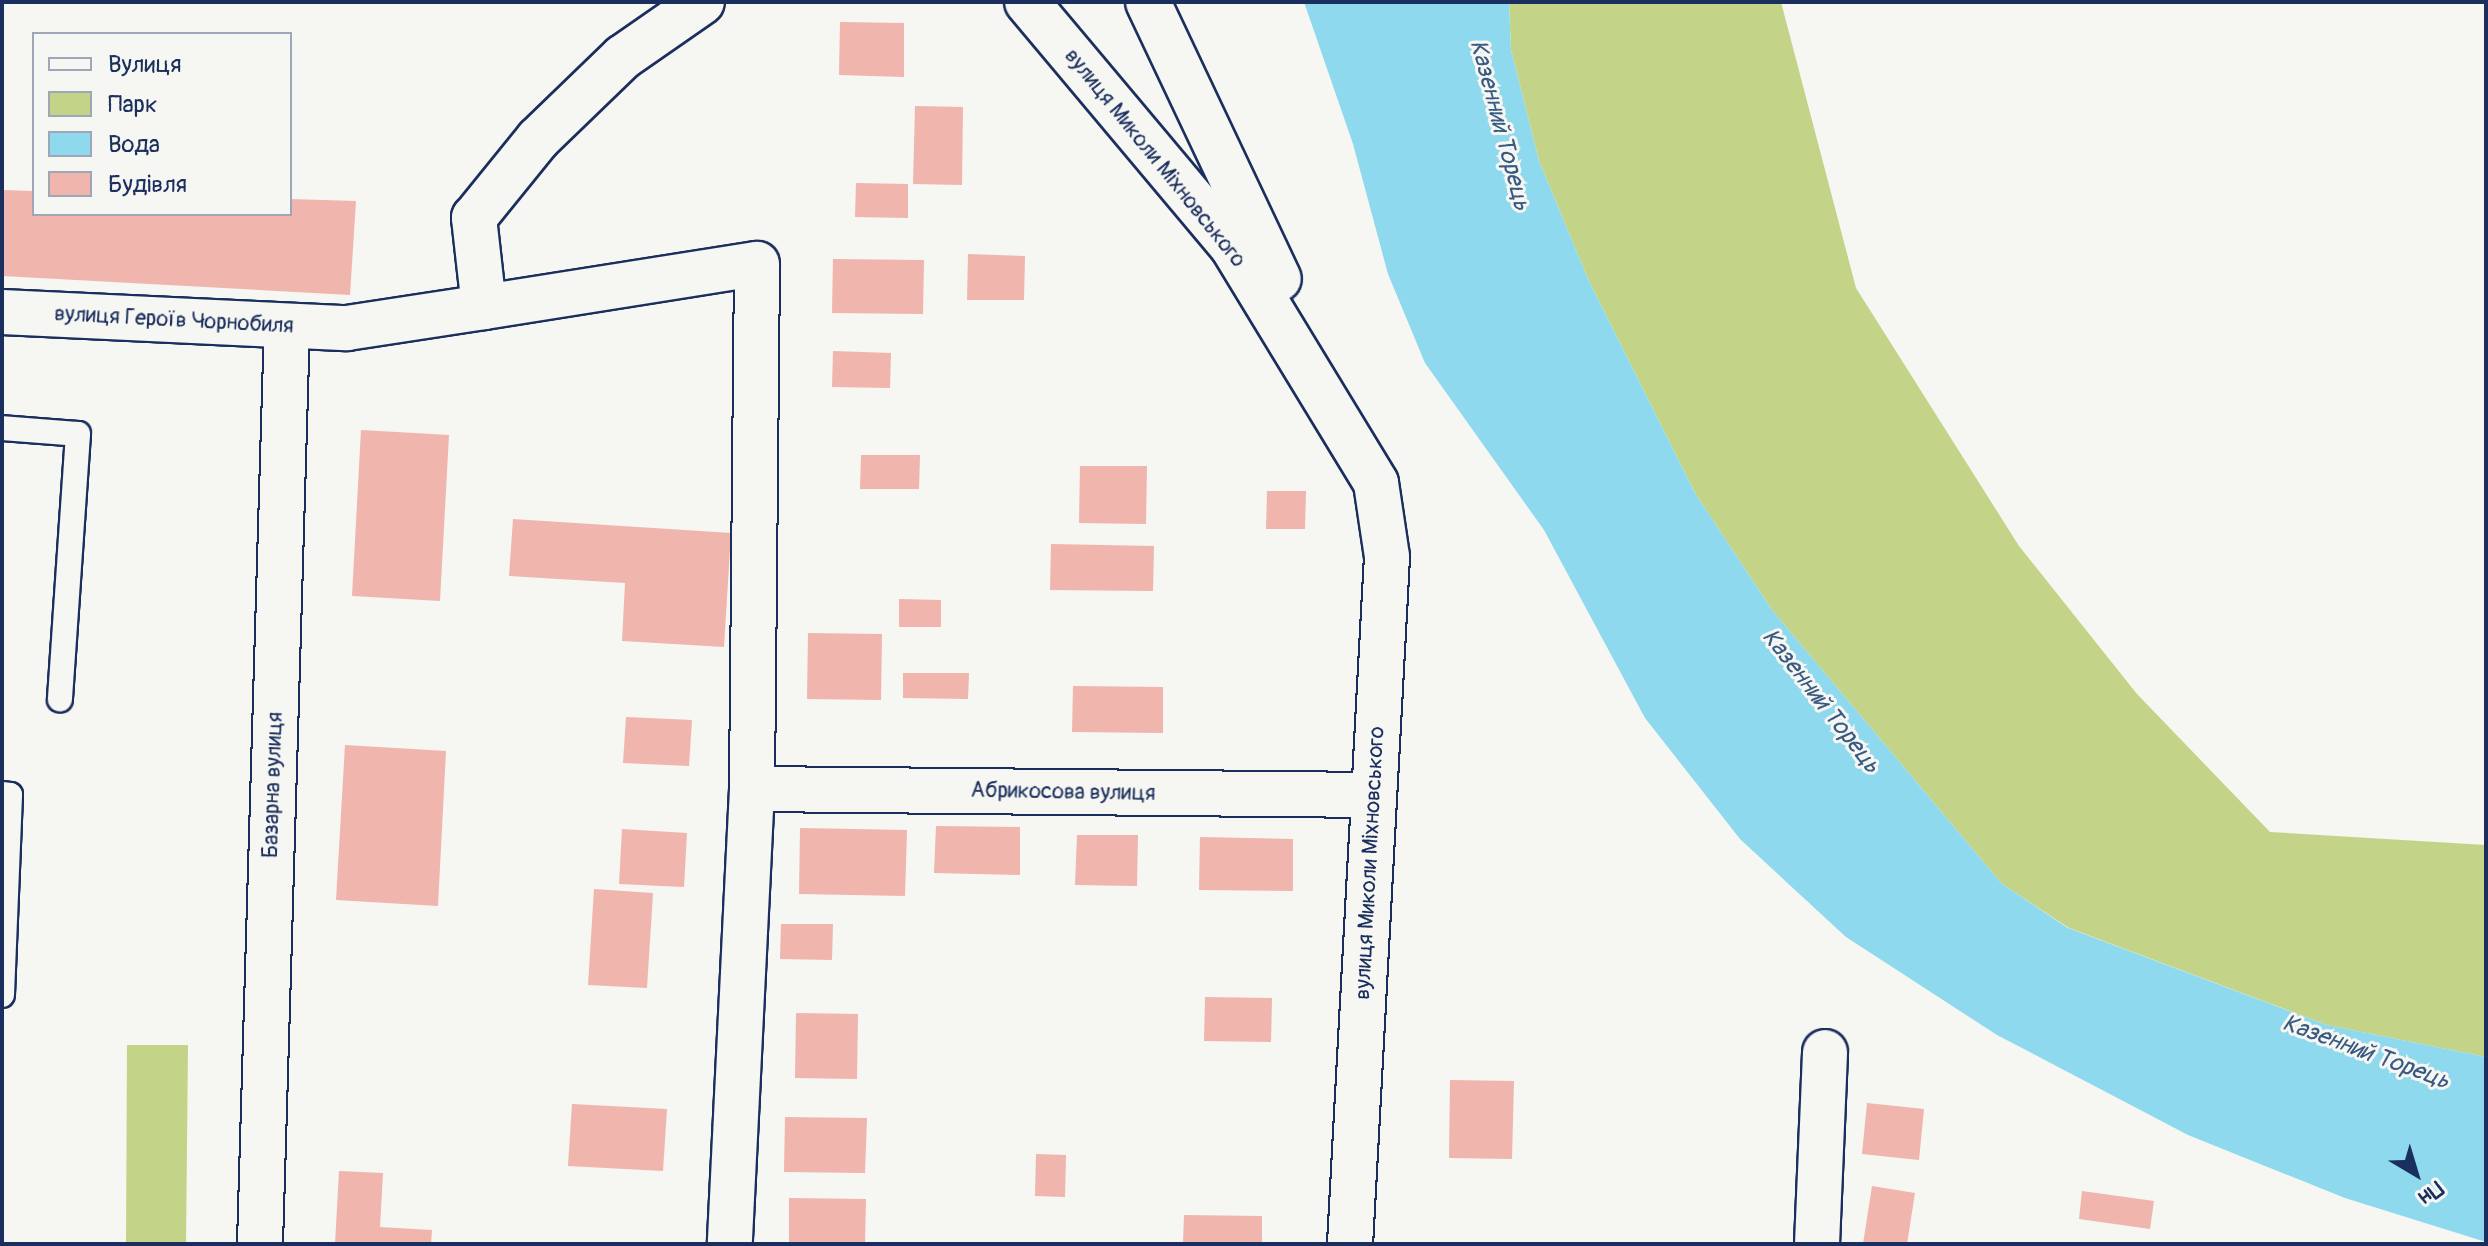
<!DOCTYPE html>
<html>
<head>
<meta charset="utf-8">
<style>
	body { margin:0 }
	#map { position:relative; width:2488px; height:1246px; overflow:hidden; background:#f6f6f2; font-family:Pangolin,sans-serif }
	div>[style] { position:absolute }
	.green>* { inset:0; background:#c3d488 }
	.water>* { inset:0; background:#8fd9ef }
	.building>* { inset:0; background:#f0b5ad }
	.roads { filter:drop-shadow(2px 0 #1b2f5e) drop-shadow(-2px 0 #1b2f5e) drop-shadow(0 2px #1b2f5e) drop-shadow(0 -2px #1b2f5e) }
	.service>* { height:24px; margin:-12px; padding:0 12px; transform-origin:12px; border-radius:12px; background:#f6f6f2 }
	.minor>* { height:44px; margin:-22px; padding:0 22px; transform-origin:22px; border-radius:22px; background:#f6f6f2 }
	.tertiary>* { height:44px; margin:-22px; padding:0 22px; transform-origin:22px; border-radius:22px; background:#f6f6f2 }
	span { translate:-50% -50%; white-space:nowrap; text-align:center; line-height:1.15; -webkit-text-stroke:6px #f6f6f2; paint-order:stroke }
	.street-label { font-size:22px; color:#1b2f5e }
	.water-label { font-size:24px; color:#385a82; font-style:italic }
	.frame { position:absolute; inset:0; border:4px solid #1b2f5e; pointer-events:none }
	.legend { position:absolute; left:32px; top:32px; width:260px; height:184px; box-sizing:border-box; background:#f6f6f2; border:2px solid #9ea6b7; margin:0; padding:10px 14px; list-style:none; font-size:24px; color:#1b2f5e }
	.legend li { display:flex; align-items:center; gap:16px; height:40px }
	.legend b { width:40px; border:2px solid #9ea6b7 }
	.north { position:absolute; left:2376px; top:1134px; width:80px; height:80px; -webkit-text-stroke:6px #f6f6f2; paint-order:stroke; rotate:142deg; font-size:22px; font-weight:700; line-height:32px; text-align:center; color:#1b2f5e }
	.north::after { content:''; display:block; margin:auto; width:28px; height:36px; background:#1b2f5e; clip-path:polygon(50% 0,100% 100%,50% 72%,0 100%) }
</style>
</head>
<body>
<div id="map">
	<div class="green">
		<i style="clip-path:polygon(1509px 2px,1781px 2px,1856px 288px,2019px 546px,2137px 694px,2270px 832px,2486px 845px,2486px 1057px,2327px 1025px,2069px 928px,2002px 884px,1772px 610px,1695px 493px,1588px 279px,1539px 161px,1511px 50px)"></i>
		<i style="clip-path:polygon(127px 1045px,188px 1045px,186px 1244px,126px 1244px)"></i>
	</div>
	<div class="water">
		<i style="clip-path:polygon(1304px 2px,1509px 2px,1511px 50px,1539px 161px,1588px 279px,1695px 493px,1772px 610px,2002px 884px,2068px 928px,2327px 1025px,2486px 1057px,2486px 1242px,2345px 1198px,2188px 1135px,1997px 1035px,1846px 937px,1740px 839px,1645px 718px,1544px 530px,1425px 363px,1388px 274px,1353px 144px)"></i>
	</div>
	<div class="building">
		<i style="clip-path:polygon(840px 22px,904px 23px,904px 77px,839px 75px)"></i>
		<i style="clip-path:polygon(915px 106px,963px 107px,962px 185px,913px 184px)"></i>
		<i style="clip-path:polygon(856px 183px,908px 184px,908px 218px,855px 217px)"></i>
		<i style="clip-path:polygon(2px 190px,34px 191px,34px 214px,290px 214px,290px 199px,356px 201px,350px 295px,2px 276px)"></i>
		<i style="clip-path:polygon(968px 254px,1025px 256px,1024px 300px,967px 300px)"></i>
		<i style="clip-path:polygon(833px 259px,924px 260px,923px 314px,832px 313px)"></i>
		<i style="clip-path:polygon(833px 351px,891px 353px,890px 388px,832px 387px)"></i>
		<i style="clip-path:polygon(361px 430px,449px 435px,440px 601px,352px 596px)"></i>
		<i style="clip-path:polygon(861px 455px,920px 455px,919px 489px,860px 489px)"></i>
		<i style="clip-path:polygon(1080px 466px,1147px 466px,1146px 524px,1079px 523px)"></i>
		<i style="clip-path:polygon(1267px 491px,1306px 491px,1305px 529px,1266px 529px)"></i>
		<i style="clip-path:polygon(513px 519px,731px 533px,724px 647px,622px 641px,625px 583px,509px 576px)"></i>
		<i style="clip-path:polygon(1051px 544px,1154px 546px,1153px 591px,1050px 590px)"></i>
		<i style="clip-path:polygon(899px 599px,941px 600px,941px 627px,899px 627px)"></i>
		<i style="clip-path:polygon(808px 633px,882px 634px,881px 700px,807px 699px)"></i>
		<i style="clip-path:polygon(903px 673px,969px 673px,968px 699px,903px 698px)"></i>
		<i style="clip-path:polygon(1073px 686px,1163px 687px,1163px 733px,1072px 732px)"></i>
		<i style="clip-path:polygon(626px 717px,692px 720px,689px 766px,623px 763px)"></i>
		<i style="clip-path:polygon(345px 745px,446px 751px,438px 906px,336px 900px)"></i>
		<i style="clip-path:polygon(936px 826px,1020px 827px,1020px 875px,934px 873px)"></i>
		<i style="clip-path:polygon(800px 828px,907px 830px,905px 896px,799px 894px)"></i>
		<i style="clip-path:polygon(622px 829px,687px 833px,684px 887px,619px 884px)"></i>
		<i style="clip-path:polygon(1077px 835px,1138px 835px,1137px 886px,1075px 885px)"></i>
		<i style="clip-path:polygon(1200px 837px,1293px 839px,1293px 891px,1199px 890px)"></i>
		<i style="clip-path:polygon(594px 889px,653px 893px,647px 988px,588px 985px)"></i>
		<i style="clip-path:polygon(781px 924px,833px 924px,832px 960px,780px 959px)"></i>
		<i style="clip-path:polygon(1205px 997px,1272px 998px,1271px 1042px,1204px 1041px)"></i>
		<i style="clip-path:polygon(796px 1013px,858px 1014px,857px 1079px,795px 1078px)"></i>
		<i style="clip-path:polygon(1450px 1080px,1514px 1081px,1512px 1159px,1449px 1158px)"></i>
		<i style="clip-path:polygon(1867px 1103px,1924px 1109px,1919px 1160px,1862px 1154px)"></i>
		<i style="clip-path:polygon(572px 1104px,667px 1109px,663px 1171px,568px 1166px)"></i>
		<i style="clip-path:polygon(785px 1117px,867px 1118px,865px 1173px,784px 1172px)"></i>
		<i style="clip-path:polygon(1036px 1154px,1066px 1155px,1065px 1197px,1035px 1196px)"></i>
		<i style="clip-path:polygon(339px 1171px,383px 1173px,380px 1227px,432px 1230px,431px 1244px,335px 1244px)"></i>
		<i style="clip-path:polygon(1872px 1186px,1915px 1193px,1907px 1244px,1863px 1244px)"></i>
		<i style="clip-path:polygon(2082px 1191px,2154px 1201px,2150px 1229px,2079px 1219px)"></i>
		<i style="clip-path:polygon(789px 1198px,866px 1199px,865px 1244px,789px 1244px)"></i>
		<i style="clip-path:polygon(1184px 1215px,1262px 1216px,1262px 1244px,1183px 1244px)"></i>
	</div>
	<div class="roads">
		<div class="service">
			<i style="left:2px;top:428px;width:76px;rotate:4.5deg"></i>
			<i style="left:78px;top:434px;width:266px;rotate:93.9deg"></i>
			<i style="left:2px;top:794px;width:8px;rotate:7deg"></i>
			<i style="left:10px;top:795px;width:200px;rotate:92.3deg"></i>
		</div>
		<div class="minor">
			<i style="left:484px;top:307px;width:276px;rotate:-9deg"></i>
			<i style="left:757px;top:264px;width:525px;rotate:90.55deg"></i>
			<i style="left:752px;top:789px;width:456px;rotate:92.8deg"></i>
			<i style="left:2px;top:312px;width:345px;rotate:2.7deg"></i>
			<i style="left:347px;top:328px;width:139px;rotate:-8.7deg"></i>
			<i style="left:484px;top:307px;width:90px;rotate:-96.4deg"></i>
			<i style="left:474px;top:218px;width:102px;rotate:-51deg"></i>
			<i style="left:538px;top:139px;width:118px;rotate:-44deg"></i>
			<i style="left:623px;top:57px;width:96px;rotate:-34.8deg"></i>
			<i style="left:752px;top:789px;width:622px;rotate:0.55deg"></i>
			<i style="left:260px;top:1244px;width:918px;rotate:-88.32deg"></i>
			<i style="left:1817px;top:1244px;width:192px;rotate:-87.6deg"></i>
		</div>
		<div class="tertiary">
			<i style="left:1027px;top:2px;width:319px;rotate:50deg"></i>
			<i style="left:1232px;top:246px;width:277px;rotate:58.7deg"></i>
			<i style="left:1376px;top:483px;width:75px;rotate:81.5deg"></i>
			<i style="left:1387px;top:557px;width:688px;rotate:93.08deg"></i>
			<i style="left:1148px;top:2px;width:306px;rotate:64.7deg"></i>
		</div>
	</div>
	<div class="street-label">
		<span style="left:1155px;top:158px;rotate:51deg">вулиця Миколи Міхновського</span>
		<span style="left:174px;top:320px;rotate:3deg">вулиця Героїв Чорнобиля</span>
		<span style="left:273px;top:785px;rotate:-88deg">Базарна вулиця</span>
		<span style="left:1063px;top:792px;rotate:1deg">Абрикосова вулиця</span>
		<span style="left:1370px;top:863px;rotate:-87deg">вулиця Миколи Міхновського</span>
	</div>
	<div class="water-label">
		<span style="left:1500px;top:125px;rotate:75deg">Казенний Торець</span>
		<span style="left:1821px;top:701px;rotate:52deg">Казенний Торець</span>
		<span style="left:2366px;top:1052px;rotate:20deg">Казенний Торець</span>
	</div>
	<div class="frame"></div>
	<ul class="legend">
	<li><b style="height:10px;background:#f6f6f2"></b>Вулиця</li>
	<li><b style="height:22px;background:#c3d488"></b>Парк</li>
	<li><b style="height:22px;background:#8fd9ef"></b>Вода</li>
	<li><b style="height:22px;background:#f0b5ad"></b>Будівля</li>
	</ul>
	<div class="north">Пн</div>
</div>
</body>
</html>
